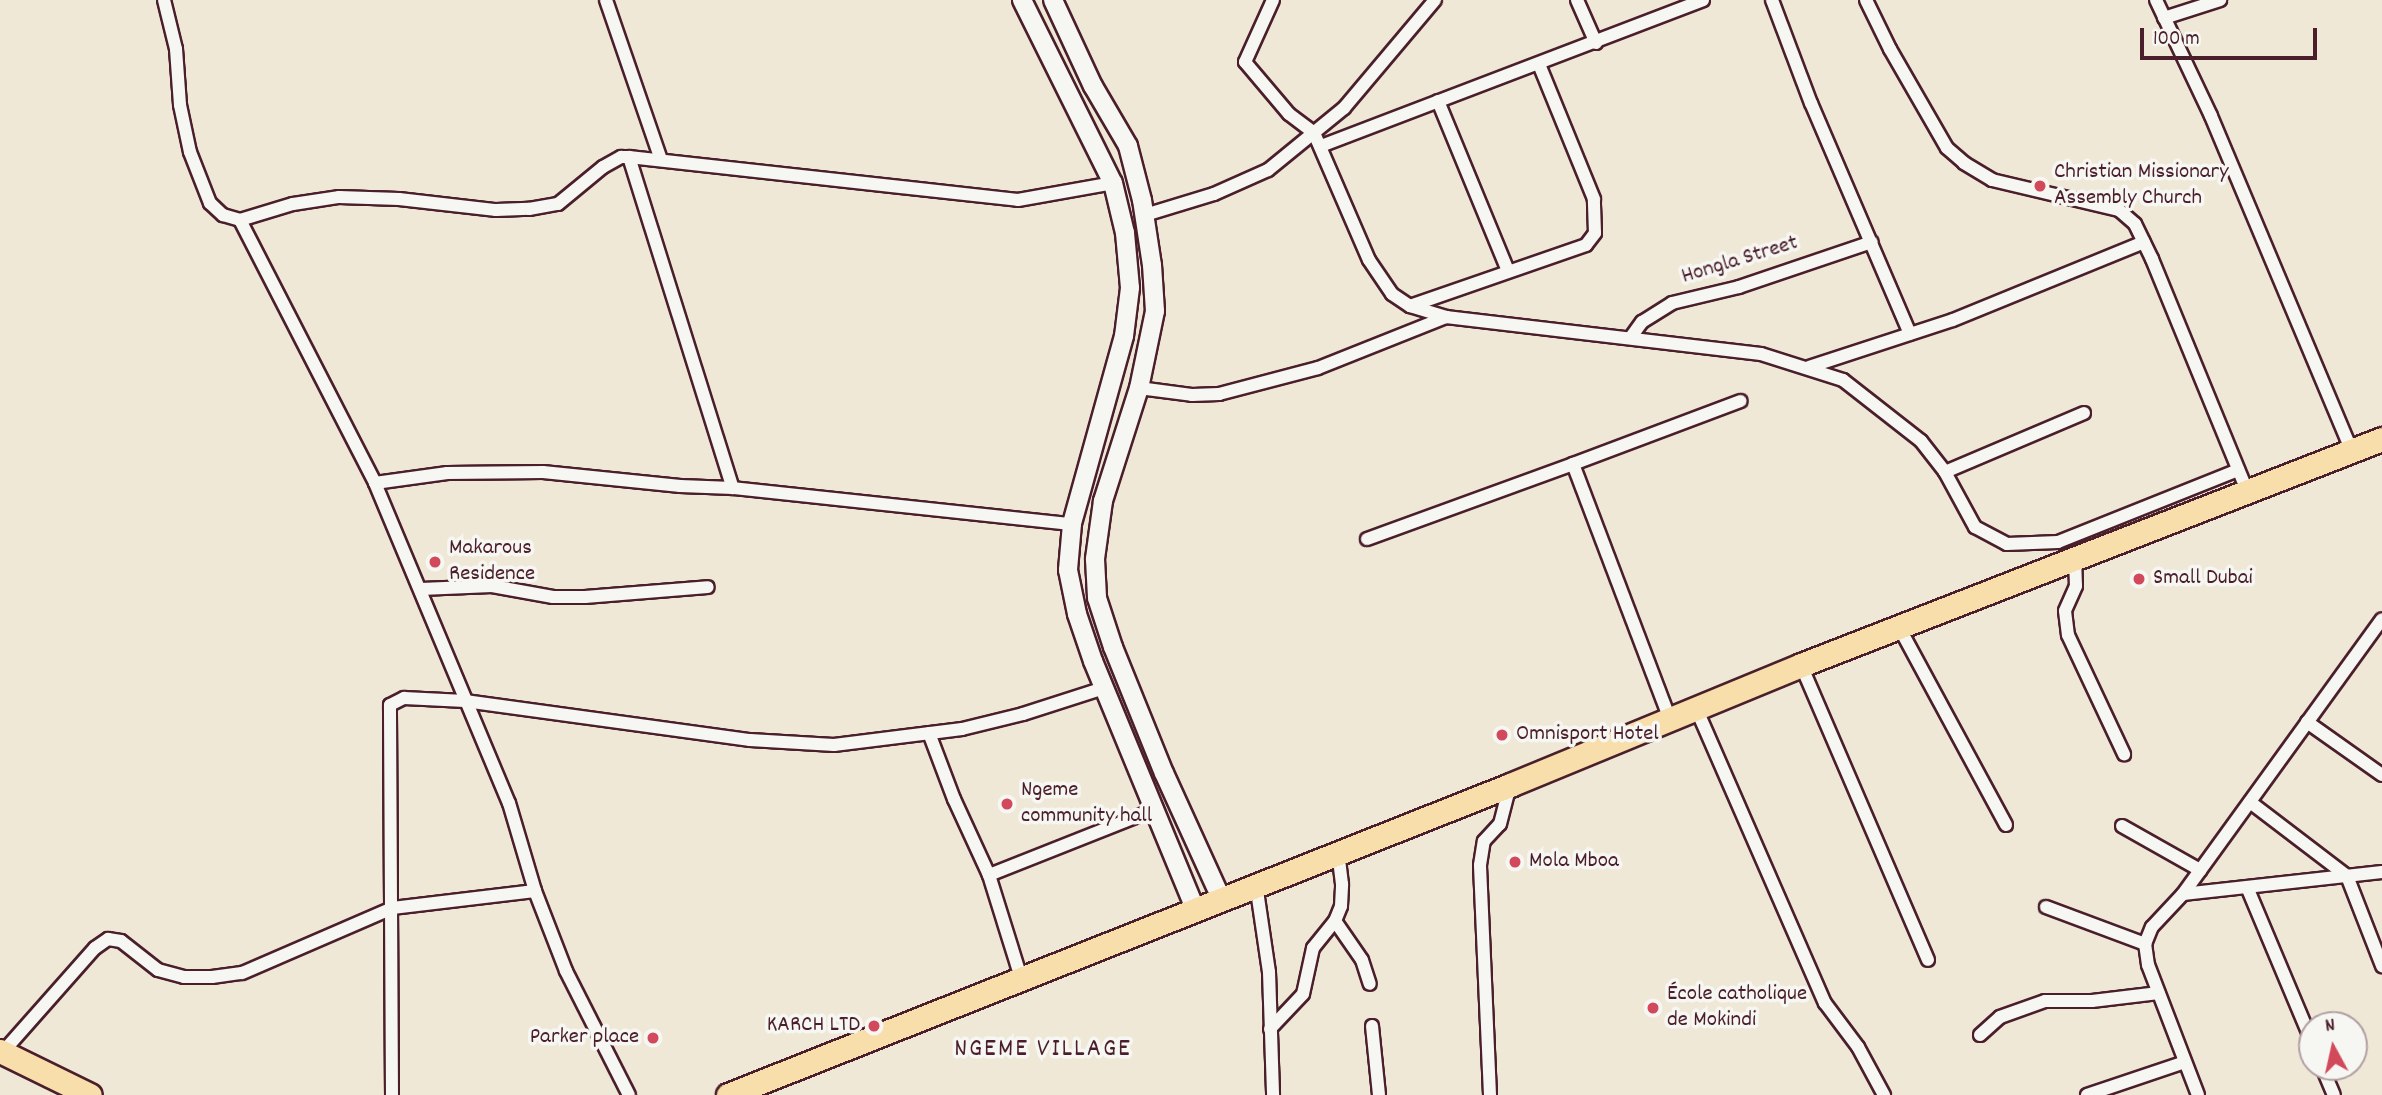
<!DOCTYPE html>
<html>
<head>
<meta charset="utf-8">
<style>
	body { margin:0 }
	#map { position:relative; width:2382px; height:1095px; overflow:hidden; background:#f0e8d7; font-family:Dekko,sans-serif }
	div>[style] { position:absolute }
	.roads { filter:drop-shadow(2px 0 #4a1f2b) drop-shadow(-2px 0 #4a1f2b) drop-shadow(0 2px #4a1f2b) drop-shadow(0 -2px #4a1f2b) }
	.street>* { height:12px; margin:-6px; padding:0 6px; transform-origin:6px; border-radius:6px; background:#f6f6f2 }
	.secondary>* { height:18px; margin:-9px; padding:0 9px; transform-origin:9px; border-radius:9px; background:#f6f6f2 }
	.highway>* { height:23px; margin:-11.5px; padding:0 11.5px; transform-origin:11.5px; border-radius:11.5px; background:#f8deab }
	.dots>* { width:19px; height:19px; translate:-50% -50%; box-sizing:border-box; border:4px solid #f6f6f2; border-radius:50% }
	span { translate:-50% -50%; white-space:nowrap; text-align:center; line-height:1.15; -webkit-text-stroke:7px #f6f6f2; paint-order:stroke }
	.poi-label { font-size:23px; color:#4a1f2b }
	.left { translate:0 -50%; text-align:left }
	.right { translate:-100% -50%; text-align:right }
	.street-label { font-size:23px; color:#4a1f2b }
	.quarter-label { font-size:26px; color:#4a1f2b; letter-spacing:2px }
	.north { position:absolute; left:2298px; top:1011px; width:70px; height:70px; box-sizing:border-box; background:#f6f6f2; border:2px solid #b1a0a2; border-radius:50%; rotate:352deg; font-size:19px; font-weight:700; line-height:28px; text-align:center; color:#4a1f2b }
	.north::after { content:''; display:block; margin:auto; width:24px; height:32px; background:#d1495b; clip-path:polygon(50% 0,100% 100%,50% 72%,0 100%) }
	.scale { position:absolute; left:2140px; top:28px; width:177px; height:32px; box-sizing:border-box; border:4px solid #4a1f2b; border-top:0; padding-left:9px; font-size:21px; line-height:24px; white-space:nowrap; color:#4a1f2b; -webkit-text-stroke:5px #f6f6f2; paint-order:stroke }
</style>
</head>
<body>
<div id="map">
	<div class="roads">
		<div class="street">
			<i style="left:164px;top:0;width:50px;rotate:76.2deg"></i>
			<i style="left:176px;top:49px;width:56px;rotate:85.9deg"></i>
			<i style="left:180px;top:105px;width:48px;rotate:78deg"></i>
			<i style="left:190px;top:152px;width:55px;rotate:68.6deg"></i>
			<i style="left:210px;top:203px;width:18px;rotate:43deg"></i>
			<i style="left:223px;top:215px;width:18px;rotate:16deg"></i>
			<i style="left:240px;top:220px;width:296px;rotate:62.8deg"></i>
			<i style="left:375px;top:483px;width:347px;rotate:67.3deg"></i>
			<i style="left:509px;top:803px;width:92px;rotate:73.5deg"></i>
			<i style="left:535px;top:891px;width:86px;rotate:68.8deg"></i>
			<i style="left:566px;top:971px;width:139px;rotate:63.1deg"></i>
			<i style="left:606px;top:0;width:169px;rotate:71deg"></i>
			<i style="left:1273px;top:0;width:68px;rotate:114.3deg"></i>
			<i style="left:1245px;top:62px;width:68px;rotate:49.8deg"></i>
			<i style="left:1289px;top:114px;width:31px;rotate:37deg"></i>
			<i style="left:1314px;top:133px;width:138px;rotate:66.6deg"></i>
			<i style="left:1369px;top:260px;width:41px;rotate:55.9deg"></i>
			<i style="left:1392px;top:294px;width:22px;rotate:34deg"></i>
			<i style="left:1410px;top:306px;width:38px;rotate:17deg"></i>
			<i style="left:1446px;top:317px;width:317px;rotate:6.7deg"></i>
			<i style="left:1761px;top:354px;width:86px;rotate:17.6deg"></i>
			<i style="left:1843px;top:380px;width:99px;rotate:38deg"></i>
			<i style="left:1921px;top:441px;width:39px;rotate:52deg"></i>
			<i style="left:1945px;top:472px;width:63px;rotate:61.4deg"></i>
			<i style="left:1975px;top:527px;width:36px;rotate:28deg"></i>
			<i style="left:2007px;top:544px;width:51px;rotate:-2.2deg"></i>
			<i style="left:2058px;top:542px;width:194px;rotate:-21.8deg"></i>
			<i style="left:1577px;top:0;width:47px;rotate:66.2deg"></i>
			<i style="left:1772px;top:0;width:110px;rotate:69.3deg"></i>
			<i style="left:1811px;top:103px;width:251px;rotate:66.8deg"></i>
			<i style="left:1866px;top:0;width:55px;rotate:63.9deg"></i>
			<i style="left:1890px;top:49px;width:114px;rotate:60.1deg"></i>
			<i style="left:1947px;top:148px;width:23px;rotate:41deg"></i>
			<i style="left:1964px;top:163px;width:33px;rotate:31deg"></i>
			<i style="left:1992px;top:180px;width:130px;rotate:13.3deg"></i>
			<i style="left:2119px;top:210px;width:21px;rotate:41deg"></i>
			<i style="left:2135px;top:224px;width:39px;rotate:64deg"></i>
			<i style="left:2152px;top:259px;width:251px;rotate:67.7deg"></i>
			<i style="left:2156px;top:0;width:128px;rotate:64.6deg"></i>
			<i style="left:2211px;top:116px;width:364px;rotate:67.2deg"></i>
			<i style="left:2164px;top:18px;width:59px;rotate:-17.8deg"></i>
			<i style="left:1438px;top:101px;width:184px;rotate:67.6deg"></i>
			<i style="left:1321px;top:146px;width:409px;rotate:-20.9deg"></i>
			<i style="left:629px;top:157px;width:347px;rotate:72.6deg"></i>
			<i style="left:1145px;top:215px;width:72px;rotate:-16.9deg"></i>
			<i style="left:1214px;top:194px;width:59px;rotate:-24deg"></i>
			<i style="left:1268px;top:170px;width:98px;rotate:-39.2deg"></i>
			<i style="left:1344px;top:108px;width:141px;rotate:-49.9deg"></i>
			<i style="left:240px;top:220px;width:55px;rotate:-16.8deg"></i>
			<i style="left:293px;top:204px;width:47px;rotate:-8.7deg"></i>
			<i style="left:339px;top:197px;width:60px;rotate:1.9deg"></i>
			<i style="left:399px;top:199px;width:98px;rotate:6.5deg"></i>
			<i style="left:496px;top:210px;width:33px;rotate:-2deg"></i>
			<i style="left:529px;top:209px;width:29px;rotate:-10deg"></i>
			<i style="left:558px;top:204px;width:58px;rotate:-39.4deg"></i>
			<i style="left:603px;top:167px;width:21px;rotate:-29deg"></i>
			<i style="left:621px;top:157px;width:8px"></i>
			<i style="left:629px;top:157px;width:391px;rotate:6.3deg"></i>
			<i style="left:1018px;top:200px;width:97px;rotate:-10.1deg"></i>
			<i style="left:1410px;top:306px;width:186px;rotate:-19.1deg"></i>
			<i style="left:1586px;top:245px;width:15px;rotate:-53deg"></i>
			<i style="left:1595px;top:233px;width:34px;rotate:-92deg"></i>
			<i style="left:1594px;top:199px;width:146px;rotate:-112.2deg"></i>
			<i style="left:1631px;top:337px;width:19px;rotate:-54deg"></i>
			<i style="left:1642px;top:322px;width:36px;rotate:-32deg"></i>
			<i style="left:1672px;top:303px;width:69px;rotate:-13.4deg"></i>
			<i style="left:1739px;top:287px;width:140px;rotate:-18.7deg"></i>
			<i style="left:1809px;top:367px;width:151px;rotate:-18.1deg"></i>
			<i style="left:1953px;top:320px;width:206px;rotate:-22.2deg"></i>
			<i style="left:1139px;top:388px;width:53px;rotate:7.5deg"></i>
			<i style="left:1192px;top:395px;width:27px;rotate:-2deg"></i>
			<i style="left:1219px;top:394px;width:102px;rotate:-14.7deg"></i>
			<i style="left:1318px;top:368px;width:138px;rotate:-21.7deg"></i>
			<i style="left:1573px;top:464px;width:179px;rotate:-20.6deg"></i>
			<i style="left:1945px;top:472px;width:151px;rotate:-23deg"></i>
			<i style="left:375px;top:483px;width:73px;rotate:-7.9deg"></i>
			<i style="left:447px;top:473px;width:96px;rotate:-0.6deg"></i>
			<i style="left:543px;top:472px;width:138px;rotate:5.8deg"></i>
			<i style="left:680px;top:486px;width:53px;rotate:2.2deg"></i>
			<i style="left:733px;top:488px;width:341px;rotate:6.1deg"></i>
			<i style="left:1367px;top:539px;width:219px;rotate:-20deg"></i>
			<i style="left:1573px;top:464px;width:273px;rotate:69.2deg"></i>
			<i style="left:2075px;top:558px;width:28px;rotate:88deg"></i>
			<i style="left:2076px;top:586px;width:27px;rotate:114deg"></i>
			<i style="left:2065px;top:611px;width:24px;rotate:83deg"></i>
			<i style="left:2068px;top:635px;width:132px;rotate:64.8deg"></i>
			<i style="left:421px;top:589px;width:71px;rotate:-2.4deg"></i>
			<i style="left:492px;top:586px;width:62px;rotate:10.2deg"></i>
			<i style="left:553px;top:597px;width:32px"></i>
			<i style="left:585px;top:597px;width:123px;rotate:-4.6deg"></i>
			<i style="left:1899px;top:627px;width:225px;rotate:61.6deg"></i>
			<i style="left:1801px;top:665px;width:321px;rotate:66.7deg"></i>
			<i style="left:1696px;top:708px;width:322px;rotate:66.4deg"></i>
			<i style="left:1825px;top:1003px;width:55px;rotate:53.1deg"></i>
			<i style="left:1858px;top:1047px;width:55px;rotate:61.6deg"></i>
			<i style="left:2307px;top:722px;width:92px;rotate:35.2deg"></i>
			<i style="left:929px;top:733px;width:71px;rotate:69.3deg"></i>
			<i style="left:954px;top:799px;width:84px;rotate:65.3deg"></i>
			<i style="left:989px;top:875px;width:108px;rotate:72.7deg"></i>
			<i style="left:2250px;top:802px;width:122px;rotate:37.3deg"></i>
			<i style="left:2347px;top:876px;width:97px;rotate:68.7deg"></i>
			<i style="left:2122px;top:826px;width:90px;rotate:29.4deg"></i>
			<i style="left:989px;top:875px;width:176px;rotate:-21.6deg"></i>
			<i style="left:1256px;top:884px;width:89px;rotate:81.6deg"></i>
			<i style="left:1269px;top:972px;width:123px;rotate:88.1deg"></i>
			<i style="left:2247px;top:887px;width:168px;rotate:67.2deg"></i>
			<i style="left:2183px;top:894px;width:200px;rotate:-6.3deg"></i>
			<i style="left:2046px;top:907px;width:106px;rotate:20.5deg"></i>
			<i style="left:1335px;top:921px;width:47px;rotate:55.3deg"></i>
			<i style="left:1362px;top:960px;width:25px;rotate:72deg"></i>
			<i style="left:1372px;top:1026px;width:69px;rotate:84.2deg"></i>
			<i style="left:1270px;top:1029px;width:48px;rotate:-46.7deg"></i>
			<i style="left:1303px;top:994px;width:47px;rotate:-77.7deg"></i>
			<i style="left:1313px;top:948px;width:35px;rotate:-51deg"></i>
			<i style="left:1335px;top:921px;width:16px;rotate:-68deg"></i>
			<i style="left:1341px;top:906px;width:22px;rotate:-87deg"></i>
			<i style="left:1342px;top:884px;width:32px;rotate:-97deg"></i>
			<i style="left:1980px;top:1035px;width:27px;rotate:-42deg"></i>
			<i style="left:2000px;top:1017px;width:48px;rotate:-19.6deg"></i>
			<i style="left:2045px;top:1001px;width:47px"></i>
			<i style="left:2092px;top:1001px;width:67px;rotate:-6.8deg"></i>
			<i style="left:2px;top:1053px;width:140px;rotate:-48.5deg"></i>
			<i style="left:95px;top:948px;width:16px;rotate:-35deg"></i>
			<i style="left:108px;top:939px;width:13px;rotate:9deg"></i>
			<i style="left:121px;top:941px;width:47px;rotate:38.1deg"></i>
			<i style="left:158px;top:970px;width:27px;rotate:15deg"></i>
			<i style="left:184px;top:977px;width:28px"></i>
			<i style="left:212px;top:977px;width:30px;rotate:-8deg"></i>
			<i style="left:242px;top:973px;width:163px;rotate:-23.4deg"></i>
			<i style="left:392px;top:908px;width:144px;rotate:-6.8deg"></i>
			<i style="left:2322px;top:1067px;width:30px;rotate:67deg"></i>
			<i style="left:392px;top:1095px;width:390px;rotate:-90.3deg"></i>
			<i style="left:390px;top:705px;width:16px;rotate:-27deg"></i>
			<i style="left:404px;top:698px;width:61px;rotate:2.8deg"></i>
			<i style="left:465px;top:701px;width:288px;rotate:7.8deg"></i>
			<i style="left:750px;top:740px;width:84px;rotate:3.4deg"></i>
			<i style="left:834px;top:745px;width:129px;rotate:-7.1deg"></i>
			<i style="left:962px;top:729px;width:63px;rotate:-13.8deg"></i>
			<i style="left:1023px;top:714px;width:85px;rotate:-17.8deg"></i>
			<i style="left:1490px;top:1095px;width:230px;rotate:-92.5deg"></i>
			<i style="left:1480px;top:865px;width:24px;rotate:-81deg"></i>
			<i style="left:1484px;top:841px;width:23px;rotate:-47deg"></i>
			<i style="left:1500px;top:824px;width:40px;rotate:-75.6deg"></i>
			<i style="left:2087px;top:1095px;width:103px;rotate:-18.6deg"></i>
			<i style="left:2198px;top:1095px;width:139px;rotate:-111deg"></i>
			<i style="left:2148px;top:965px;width:21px;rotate:-98deg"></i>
			<i style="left:2145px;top:944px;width:18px;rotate:-68deg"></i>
			<i style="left:2152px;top:927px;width:45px;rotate:-46.8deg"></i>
			<i style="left:2183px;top:894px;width:339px;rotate:-54.1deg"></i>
		</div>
		<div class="secondary">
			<i style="left:1022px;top:0;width:204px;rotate:63.6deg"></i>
			<i style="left:1113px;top:183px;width:51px;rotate:76.5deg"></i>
			<i style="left:1125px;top:233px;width:55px;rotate:84.8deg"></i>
			<i style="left:1130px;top:288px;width:48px;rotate:97.1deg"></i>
			<i style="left:1124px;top:336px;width:195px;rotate:105.5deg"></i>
			<i style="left:1072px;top:524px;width:46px;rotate:95deg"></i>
			<i style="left:1068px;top:570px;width:45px;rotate:78.4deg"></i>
			<i style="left:1077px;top:614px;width:50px;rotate:71.2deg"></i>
			<i style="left:1093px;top:661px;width:268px;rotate:67.6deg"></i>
			<i style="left:1053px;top:0;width:95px;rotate:65.1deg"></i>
			<i style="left:1093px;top:86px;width:69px;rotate:59.7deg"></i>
			<i style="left:1128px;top:146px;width:56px;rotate:75.5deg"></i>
			<i style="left:1142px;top:200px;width:66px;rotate:81.3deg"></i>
			<i style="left:1152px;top:265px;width:46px;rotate:86.3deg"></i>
			<i style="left:1155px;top:311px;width:79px;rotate:101.7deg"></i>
			<i style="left:1139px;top:388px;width:119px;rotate:107.7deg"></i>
			<i style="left:1103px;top:501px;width:59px;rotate:97.9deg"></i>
			<i style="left:1095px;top:559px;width:39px;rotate:87deg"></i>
			<i style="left:1097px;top:598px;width:52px;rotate:71.9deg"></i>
			<i style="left:1113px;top:647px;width:136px;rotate:68deg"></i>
			<i style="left:1164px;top:773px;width:137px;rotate:65.5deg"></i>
		</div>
		<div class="highway">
			<i style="left:0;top:1051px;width:100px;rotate:26.1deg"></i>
			<i style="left:728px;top:1095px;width:841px;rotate:-21.62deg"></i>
			<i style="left:1510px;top:785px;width:315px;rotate:-22.4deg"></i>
			<i style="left:1801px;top:665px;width:623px;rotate:-21.26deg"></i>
		</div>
	</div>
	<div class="dots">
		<i style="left:2040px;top:186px;background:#d1495b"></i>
		<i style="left:435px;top:562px;background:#d1495b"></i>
		<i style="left:2139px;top:579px;background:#d1495b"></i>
		<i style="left:1502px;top:735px;background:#d1495b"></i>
		<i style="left:1007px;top:804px;background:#d1495b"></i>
		<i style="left:1515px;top:862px;background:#d1495b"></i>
		<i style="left:1653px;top:1008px;background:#d1495b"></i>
		<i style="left:874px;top:1026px;background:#d1495b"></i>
		<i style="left:653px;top:1038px;background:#d1495b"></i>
	</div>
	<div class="poi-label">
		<span class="left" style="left:2054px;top:186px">Christian Missionary<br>Assembly Church</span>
		<span class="left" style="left:449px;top:562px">Makarous<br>Residence</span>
		<span class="left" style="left:2153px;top:579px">Small Dubai</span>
		<span class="left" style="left:1516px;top:735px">Omnisport Hotel</span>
		<span class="left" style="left:1021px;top:804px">Ngeme<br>community hall</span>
		<span class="left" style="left:1529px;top:862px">Mola Mboa</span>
		<span class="left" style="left:1667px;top:1008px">École catholique<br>de Mokindi</span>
		<span class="right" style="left:860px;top:1026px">KARCH LTD</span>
		<span class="right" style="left:639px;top:1038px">Parker place</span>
	</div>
	<div class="street-label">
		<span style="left:1740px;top:261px;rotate:-17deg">Hongla Street</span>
	</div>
	<div class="quarter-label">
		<span style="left:1043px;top:1050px">NGEME VILLAGE</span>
	</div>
	<div class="north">N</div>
	<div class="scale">100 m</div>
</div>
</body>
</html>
